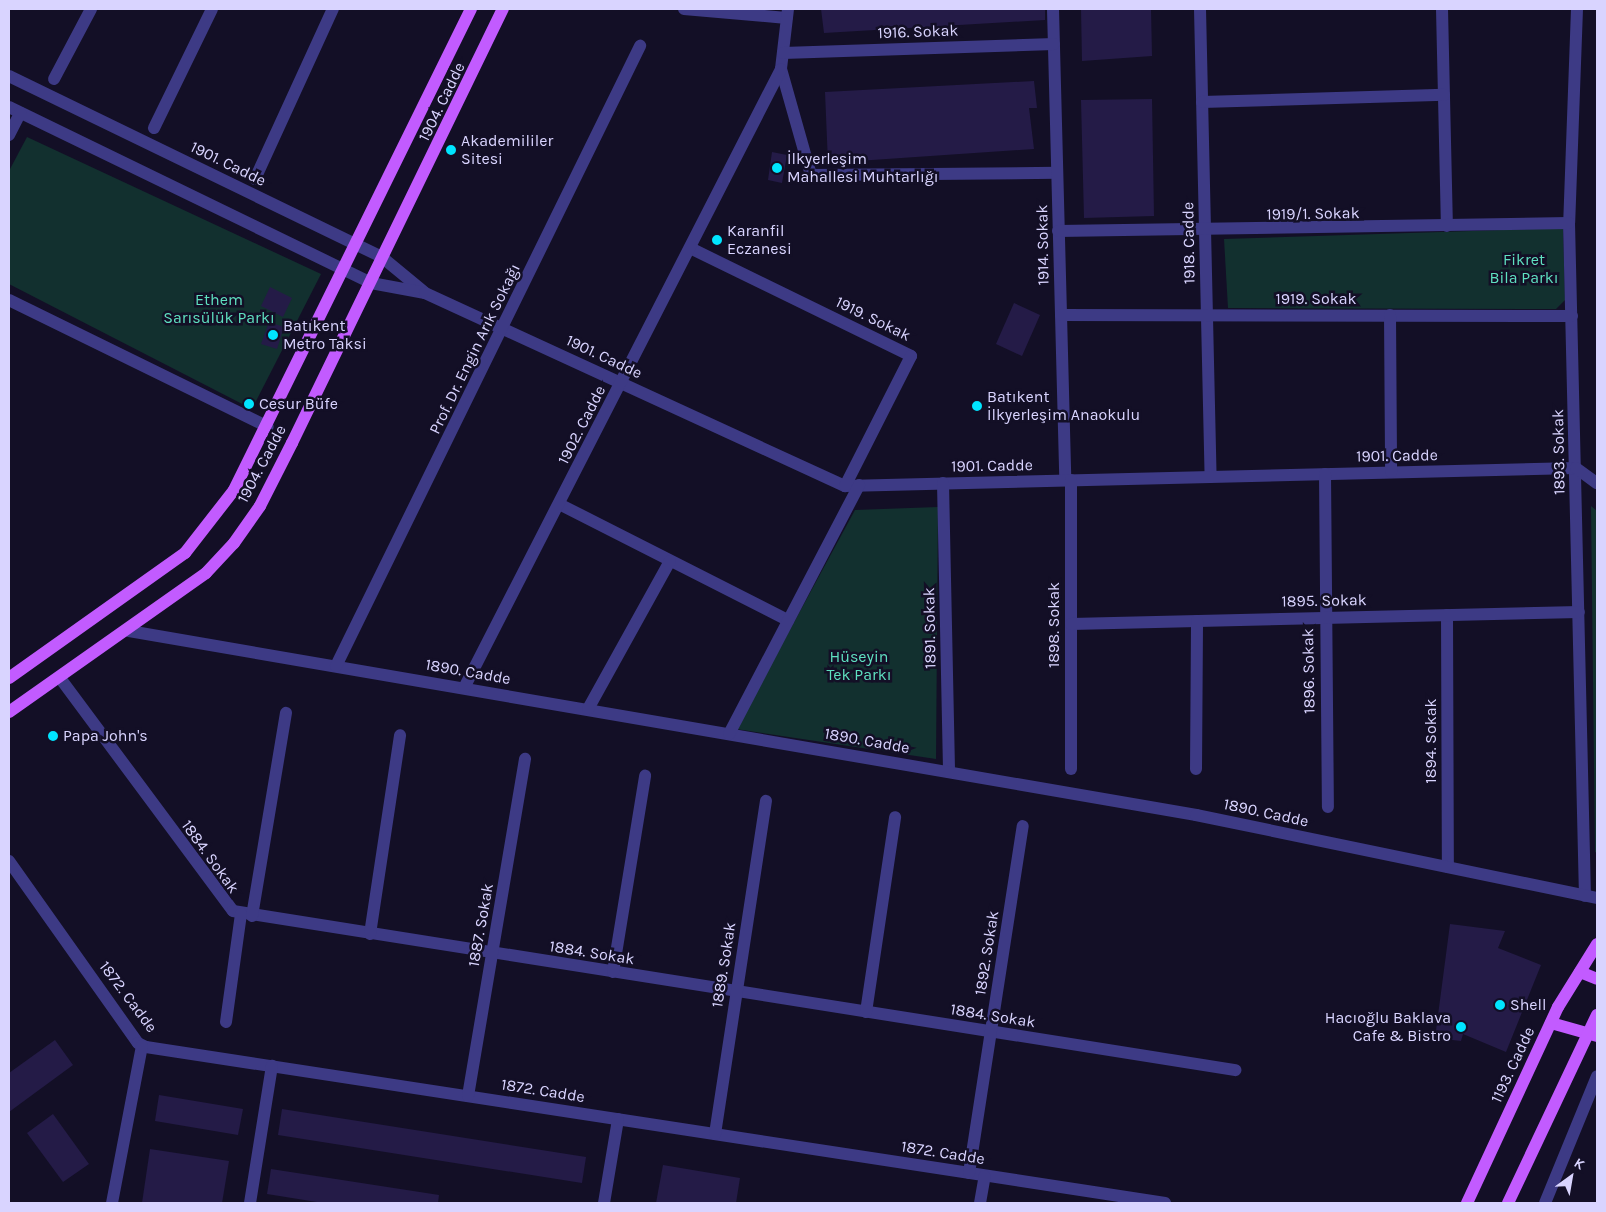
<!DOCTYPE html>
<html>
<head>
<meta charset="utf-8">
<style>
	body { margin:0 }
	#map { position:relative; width:1606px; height:1212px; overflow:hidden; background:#130f26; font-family:Karla,sans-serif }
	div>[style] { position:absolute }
	.green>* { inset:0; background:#12302f }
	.building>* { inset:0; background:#241b47 }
	.minor>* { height:12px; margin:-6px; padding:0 6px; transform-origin:6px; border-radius:6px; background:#3d3a85 }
	.major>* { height:12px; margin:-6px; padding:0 6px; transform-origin:6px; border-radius:6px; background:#c25bff }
	.dots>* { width:14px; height:14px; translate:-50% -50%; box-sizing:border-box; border:2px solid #130f26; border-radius:50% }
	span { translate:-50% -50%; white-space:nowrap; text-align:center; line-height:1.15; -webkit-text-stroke:5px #130f26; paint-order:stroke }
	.street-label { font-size:16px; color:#d9d4ff }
	.poi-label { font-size:16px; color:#d9d4ff }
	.left { translate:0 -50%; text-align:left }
	.right { translate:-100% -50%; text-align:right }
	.park-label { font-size:16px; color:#5fe0c0 }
	.frame { position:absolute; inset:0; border:10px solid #d9d4ff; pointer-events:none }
	.north { position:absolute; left:1546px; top:1152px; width:50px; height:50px; -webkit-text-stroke:4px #130f26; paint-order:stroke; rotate:32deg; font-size:14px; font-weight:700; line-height:20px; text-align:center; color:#d9d4ff }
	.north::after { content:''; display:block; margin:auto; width:18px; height:22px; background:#d9d4ff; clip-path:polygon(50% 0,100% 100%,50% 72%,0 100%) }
</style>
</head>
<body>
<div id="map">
	<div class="green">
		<i style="clip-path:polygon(27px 137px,321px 274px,252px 409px,9px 284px,9px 171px)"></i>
		<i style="clip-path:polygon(1563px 228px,1565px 300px,1556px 309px,1228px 308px,1224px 239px)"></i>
		<i style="clip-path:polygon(1591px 506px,1597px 511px,1597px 853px,1595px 852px)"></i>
		<i style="clip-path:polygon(938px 507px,936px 759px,736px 729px,855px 510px)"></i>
	</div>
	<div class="building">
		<i style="clip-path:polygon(821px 9px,1045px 9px,1045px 20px,824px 33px)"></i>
		<i style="clip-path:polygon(1081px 9px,1151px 9px,1152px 56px,1082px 61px)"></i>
		<i style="clip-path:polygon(1034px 81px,1037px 108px,1029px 108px,1034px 149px,828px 163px,825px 92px)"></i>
		<i style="clip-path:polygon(1152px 99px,1154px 216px,1084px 218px,1081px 100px)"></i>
		<i style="clip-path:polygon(772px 152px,787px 155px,782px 183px,768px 180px)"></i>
		<i style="clip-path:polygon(270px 287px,292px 298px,283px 317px,261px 306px)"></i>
		<i style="clip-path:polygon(1014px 303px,1040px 315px,1022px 356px,996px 344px)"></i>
		<i style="clip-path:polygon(269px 322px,284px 327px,277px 349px,261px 344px)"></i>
		<i style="clip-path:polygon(1450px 924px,1505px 931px,1498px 948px,1541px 965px,1506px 1052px,1463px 1034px,1461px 1041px,1435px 1038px)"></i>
		<i style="clip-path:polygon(55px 1040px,73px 1065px,9px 1112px,9px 1073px)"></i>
		<i style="clip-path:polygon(159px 1095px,243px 1109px,238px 1135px,155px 1121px)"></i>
		<i style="clip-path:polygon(282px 1109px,586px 1157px,582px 1183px,278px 1135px)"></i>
		<i style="clip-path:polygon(53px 1114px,89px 1164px,63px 1182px,27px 1133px)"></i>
		<i style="clip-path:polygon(150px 1149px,229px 1161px,222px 1203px,142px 1203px)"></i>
		<i style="clip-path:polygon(663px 1165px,740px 1178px,736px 1203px,656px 1203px)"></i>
		<i style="clip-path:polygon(271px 1169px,439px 1195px,438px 1203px,323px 1203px,267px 1194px)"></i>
	</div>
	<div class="minor">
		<i style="left:684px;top:9px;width:103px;rotate:5deg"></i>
		<i style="left:788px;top:9px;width:60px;rotate:96.7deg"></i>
		<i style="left:781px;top:69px;width:110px;rotate:74.2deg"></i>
		<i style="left:811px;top:175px;width:246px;rotate:-0.5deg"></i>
		<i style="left:1053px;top:9px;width:471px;rotate:88.5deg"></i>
		<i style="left:1200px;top:9px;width:468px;rotate:88.7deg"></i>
		<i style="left:1442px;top:9px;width:217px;rotate:88.7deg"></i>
		<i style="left:1577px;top:9px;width:214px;rotate:92.1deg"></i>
		<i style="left:1569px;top:223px;width:673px;rotate:88.64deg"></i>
		<i style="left:783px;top:53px;width:271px;rotate:-1.9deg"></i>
		<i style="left:9px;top:76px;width:416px;rotate:25.9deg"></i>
		<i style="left:383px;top:258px;width:52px;rotate:39.5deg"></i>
		<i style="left:54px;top:79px;width:79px;rotate:-62.1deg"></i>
		<i style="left:1202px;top:102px;width:242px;rotate:-1.7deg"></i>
		<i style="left:9px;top:107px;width:403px;rotate:25.9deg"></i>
		<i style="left:371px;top:283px;width:55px;rotate:10.5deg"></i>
		<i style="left:425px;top:293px;width:462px;rotate:24.7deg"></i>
		<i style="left:845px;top:486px;width:731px;rotate:-1.41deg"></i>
		<i style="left:1576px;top:468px;width:26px;rotate:36deg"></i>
		<i style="left:154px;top:128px;width:132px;rotate:-64deg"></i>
		<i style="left:9px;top:135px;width:25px;rotate:-63deg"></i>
		<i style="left:255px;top:179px;width:187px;rotate:-65.4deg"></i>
		<i style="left:1058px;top:231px;width:511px;rotate:-0.9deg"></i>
		<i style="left:690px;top:248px;width:246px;rotate:26deg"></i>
		<i style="left:911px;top:356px;width:146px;rotate:116.9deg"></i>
		<i style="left:9px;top:300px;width:288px;rotate:26.1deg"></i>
		<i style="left:1061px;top:315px;width:511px;rotate:0.11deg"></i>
		<i style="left:1390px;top:315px;width:157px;rotate:89.6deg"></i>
		<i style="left:1325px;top:474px;width:333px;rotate:89.5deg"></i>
		<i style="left:1071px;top:480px;width:289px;rotate:90deg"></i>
		<i style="left:943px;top:483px;width:289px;rotate:88.8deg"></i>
		<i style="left:559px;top:504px;width:257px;rotate:26.9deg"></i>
		<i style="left:1447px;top:615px;width:252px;rotate:89.8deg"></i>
		<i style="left:1071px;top:624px;width:508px;rotate:-1.35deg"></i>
		<i style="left:129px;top:631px;width:1083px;rotate:9.78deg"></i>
		<i style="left:1196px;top:815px;width:409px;rotate:11.7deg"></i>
		<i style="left:336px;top:666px;width:691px;rotate:-63.88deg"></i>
		<i style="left:60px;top:678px;width:290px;rotate:53.4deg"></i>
		<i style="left:233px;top:911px;width:1015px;rotate:9.02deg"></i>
		<i style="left:464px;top:688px;width:695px;rotate:-62.88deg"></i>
		<i style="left:588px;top:709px;width:169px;rotate:-61deg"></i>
		<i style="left:729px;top:734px;width:281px;rotate:-62.4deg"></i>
		<i style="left:1196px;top:769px;width:148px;rotate:-89.6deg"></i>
		<i style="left:9px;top:861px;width:223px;rotate:54.7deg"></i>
		<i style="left:138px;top:1043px;width:9px;rotate:27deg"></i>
		<i style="left:146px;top:1047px;width:1031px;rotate:8.7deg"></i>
		<i style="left:252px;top:916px;width:206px;rotate:-80.5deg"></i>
		<i style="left:370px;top:934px;width:201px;rotate:-81.4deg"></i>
		<i style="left:613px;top:972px;width:199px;rotate:-80.7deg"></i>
		<i style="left:866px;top:1012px;width:197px;rotate:-81.5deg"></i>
		<i style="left:226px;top:1022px;width:109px;rotate:-82.1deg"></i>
		<i style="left:468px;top:1096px;width:342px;rotate:-80.4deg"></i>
		<i style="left:715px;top:1134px;width:337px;rotate:-81.3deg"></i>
		<i style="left:969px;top:1173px;width:351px;rotate:-81.2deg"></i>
		<i style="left:112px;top:1203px;width:160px;rotate:-79.2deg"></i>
		<i style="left:250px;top:1203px;width:139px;rotate:-80.9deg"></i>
		<i style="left:604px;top:1203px;width:85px;rotate:-80.5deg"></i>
		<i style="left:980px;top:1203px;width:27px;rotate:-80deg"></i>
		<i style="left:1545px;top:1203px;width:137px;rotate:-67.7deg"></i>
	</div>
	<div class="major">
		<i style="left:9px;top:678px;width:216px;rotate:-35.4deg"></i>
		<i style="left:185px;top:553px;width:80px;rotate:-52.1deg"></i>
		<i style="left:234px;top:490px;width:536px;rotate:-63.77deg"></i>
		<i style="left:9px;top:712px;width:241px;rotate:-35.2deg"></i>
		<i style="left:206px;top:573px;width:41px;rotate:-47deg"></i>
		<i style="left:234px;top:543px;width:45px;rotate:-54.9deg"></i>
		<i style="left:260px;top:506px;width:71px;rotate:-63.1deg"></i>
		<i style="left:292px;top:443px;width:483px;rotate:-64.1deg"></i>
		<i style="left:1580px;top:972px;width:18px;rotate:22deg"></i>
		<i style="left:1551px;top:1023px;width:48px;rotate:15.8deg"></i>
		<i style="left:1467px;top:1203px;width:216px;rotate:-65.1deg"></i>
		<i style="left:1558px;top:1007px;width:74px;rotate:-58.2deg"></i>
		<i style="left:1508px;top:1203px;width:208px;rotate:-64.7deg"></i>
	</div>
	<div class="dots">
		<i style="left:451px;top:150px;background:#00e5ff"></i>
		<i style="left:777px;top:168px;background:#00e5ff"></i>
		<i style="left:717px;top:240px;background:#00e5ff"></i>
		<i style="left:273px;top:335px;background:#00e5ff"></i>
		<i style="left:249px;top:404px;background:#00e5ff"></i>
		<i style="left:977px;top:406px;background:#00e5ff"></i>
		<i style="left:53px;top:736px;background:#00e5ff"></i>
		<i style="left:1500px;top:1005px;background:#00e5ff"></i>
		<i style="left:1461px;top:1027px;background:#00e5ff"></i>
	</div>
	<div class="street-label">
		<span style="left:918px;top:32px;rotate:-2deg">1916. Sokak</span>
		<span style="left:442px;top:102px;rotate:-64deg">1904. Cadde</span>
		<span style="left:228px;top:164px;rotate:26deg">1901. Cadde</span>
		<span style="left:1313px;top:214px;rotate:-1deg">1919/1. Sokak</span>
		<span style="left:1189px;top:243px;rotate:-91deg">1918. Cadde</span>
		<span style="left:1043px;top:245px;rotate:-91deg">1914. Sokak</span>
		<span style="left:1316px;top:299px">1919. Sokak</span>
		<span style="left:873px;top:319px;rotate:26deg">1919. Sokak</span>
		<span style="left:475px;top:349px;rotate:-64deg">Prof. Dr. Engin Arık Sokağı</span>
		<span style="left:604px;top:357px;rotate:25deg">1901. Cadde</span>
		<span style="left:582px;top:425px;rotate:-63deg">1902. Cadde</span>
		<span style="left:1559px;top:452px;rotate:-91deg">1893. Sokak</span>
		<span style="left:1397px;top:456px;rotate:-1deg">1901. Cadde</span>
		<span style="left:262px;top:464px;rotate:-62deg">1904. Cadde</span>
		<span style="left:992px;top:466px;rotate:-1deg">1901. Cadde</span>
		<span style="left:1324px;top:601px;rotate:-1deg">1895. Sokak</span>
		<span style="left:1054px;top:625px;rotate:-90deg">1898. Sokak</span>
		<span style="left:930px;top:628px;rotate:-91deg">1891. Sokak</span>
		<span style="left:1309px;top:671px;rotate:-91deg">1896. Sokak</span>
		<span style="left:468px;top:672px;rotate:10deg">1890. Cadde</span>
		<span style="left:867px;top:741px;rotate:10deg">1890. Cadde</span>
		<span style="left:1431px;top:741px;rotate:-90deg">1894. Sokak</span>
		<span style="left:1266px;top:813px;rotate:12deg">1890. Cadde</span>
		<span style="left:210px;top:857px;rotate:54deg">1884. Sokak</span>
		<span style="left:481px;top:925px;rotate:-80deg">1887. Sokak</span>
		<span style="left:592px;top:953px;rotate:9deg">1884. Sokak</span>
		<span style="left:987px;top:953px;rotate:-81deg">1892. Sokak</span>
		<span style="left:724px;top:965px;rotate:-81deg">1889. Sokak</span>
		<span style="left:128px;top:997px;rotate:53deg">1872. Cadde</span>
		<span style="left:993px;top:1016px;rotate:9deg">1884. Sokak</span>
		<span style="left:1513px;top:1065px;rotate:-65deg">1193. Cadde</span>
		<span style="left:543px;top:1091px;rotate:9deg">1872. Cadde</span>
		<span style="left:943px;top:1153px;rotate:9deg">1872. Cadde</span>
	</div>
	<div class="poi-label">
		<span class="left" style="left:461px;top:150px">Akademililer<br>Sitesi</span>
		<span class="left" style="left:787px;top:168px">İlkyerleşim<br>Mahallesi Muhtarlığı</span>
		<span class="left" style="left:727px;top:240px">Karanfil<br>Eczanesi</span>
		<span class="left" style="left:283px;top:335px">Batıkent<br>Metro Taksi</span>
		<span class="left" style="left:987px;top:406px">Batıkent<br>İlkyerleşim Anaokulu</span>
		<span class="left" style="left:259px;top:404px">Cesur Büfe</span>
		<span class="left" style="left:63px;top:736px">Papa John's</span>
		<span class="left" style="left:1510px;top:1005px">Shell</span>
		<span class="right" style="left:1451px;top:1027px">Hacıoğlu Baklava<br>Cafe &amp; Bistro</span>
	</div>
	<div class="park-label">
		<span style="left:1524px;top:269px">Fikret<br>Bila Parkı</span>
		<span style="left:219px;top:309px">Ethem<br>Sarısülük Parkı</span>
		<span style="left:859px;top:666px">Hüseyin<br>Tek Parkı</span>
	</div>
	<div class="frame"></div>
	<div class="north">K</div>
</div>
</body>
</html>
